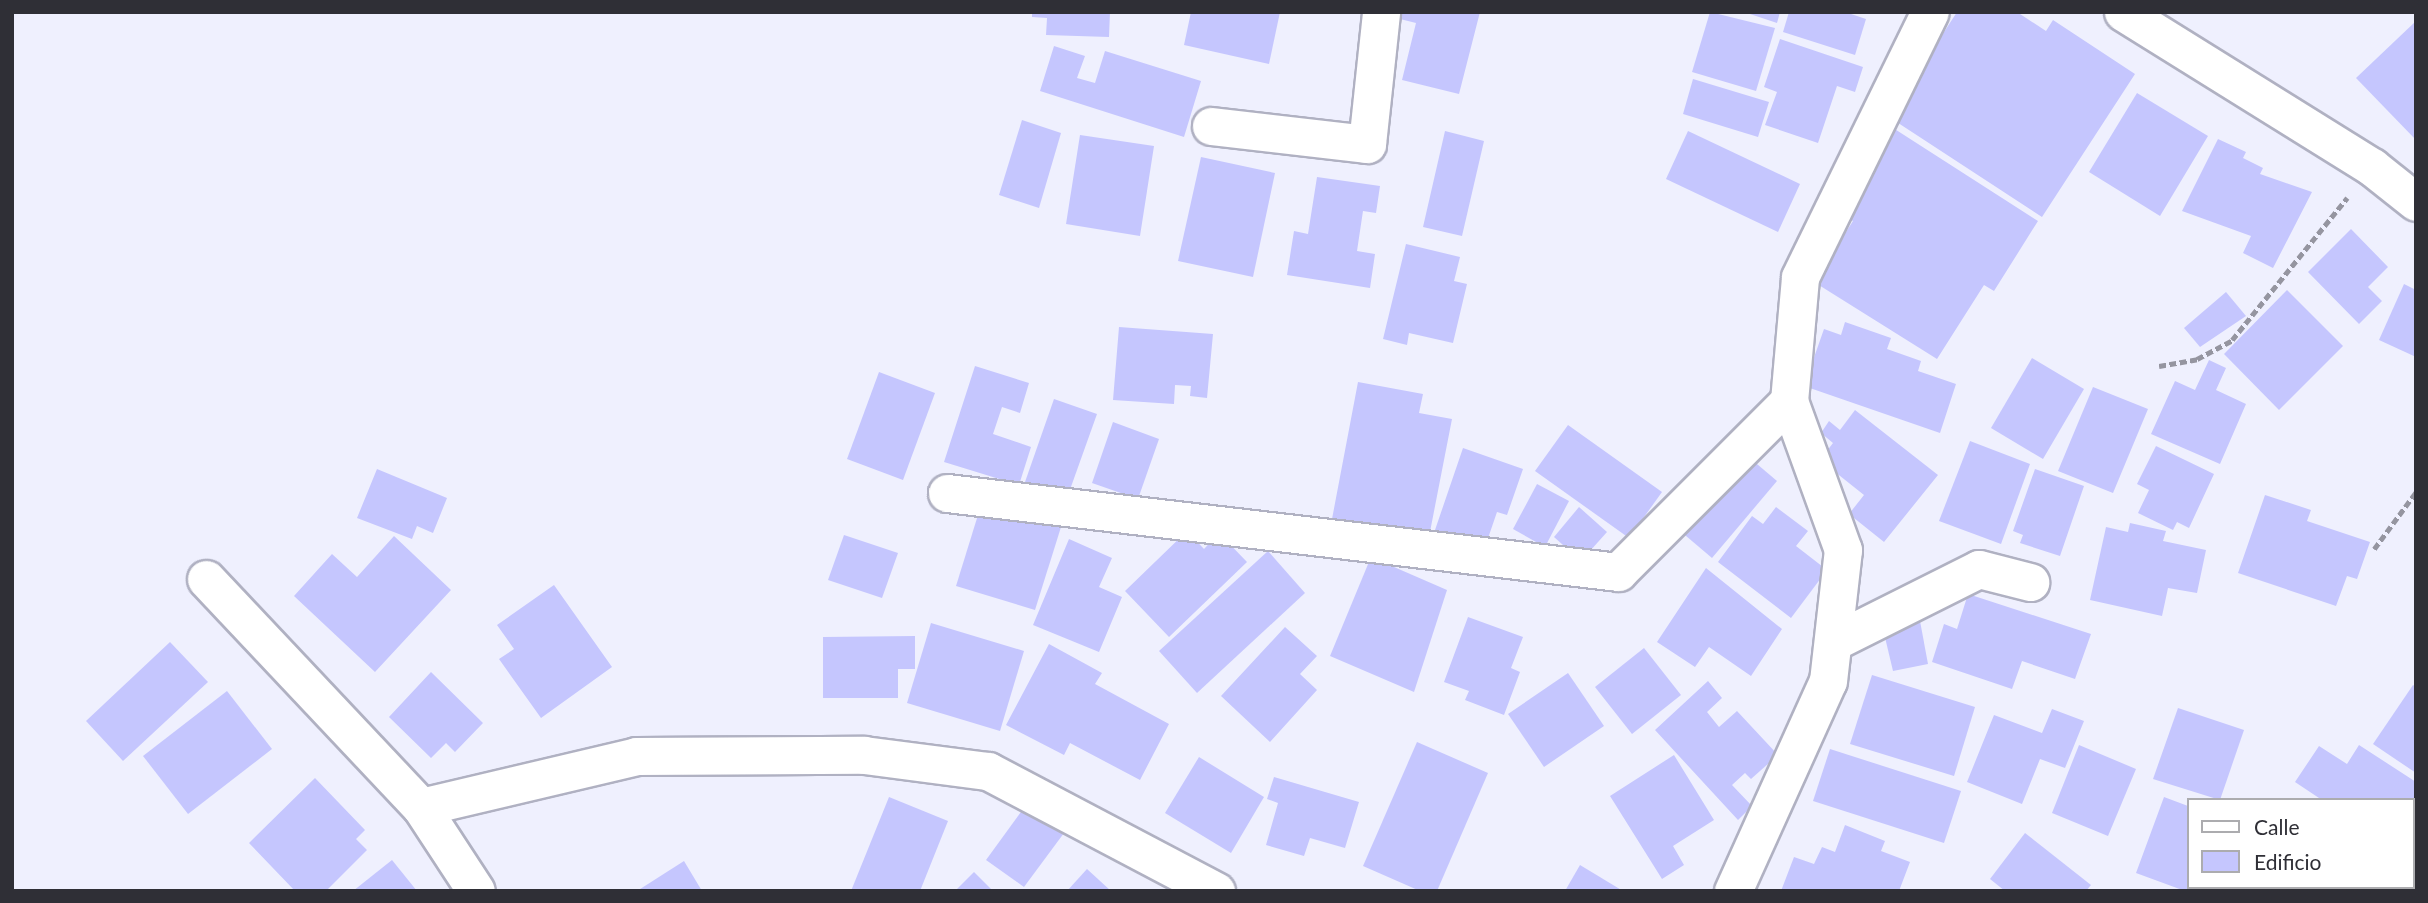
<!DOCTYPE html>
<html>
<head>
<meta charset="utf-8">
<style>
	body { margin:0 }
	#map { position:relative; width:2428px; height:903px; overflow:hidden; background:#eff0fe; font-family:Lato,sans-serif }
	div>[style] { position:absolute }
	.building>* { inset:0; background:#c5c6fe }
	.path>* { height:4.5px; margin-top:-2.25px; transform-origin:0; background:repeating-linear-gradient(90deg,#9595a0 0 7px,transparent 0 10.5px) }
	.roads { filter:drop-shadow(2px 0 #b0b1c2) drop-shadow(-2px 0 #b0b1c2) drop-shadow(0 2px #b0b1c2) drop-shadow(0 -2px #b0b1c2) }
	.minor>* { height:37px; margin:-18.5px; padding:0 18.5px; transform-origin:18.5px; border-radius:18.5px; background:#fff }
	span { translate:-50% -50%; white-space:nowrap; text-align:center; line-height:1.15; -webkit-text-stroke:5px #fff; paint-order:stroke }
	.frame { position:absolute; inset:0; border:14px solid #2f2f36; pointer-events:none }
	.legend { position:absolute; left:2187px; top:798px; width:228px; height:91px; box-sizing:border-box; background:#fff; border:2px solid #acacaf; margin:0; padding:9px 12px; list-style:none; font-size:21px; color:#2f2f36 }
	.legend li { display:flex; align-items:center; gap:14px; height:35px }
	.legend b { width:35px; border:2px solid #acacaf }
</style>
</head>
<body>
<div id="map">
	<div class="building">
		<i style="clip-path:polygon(1032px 12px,1110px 12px,1109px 37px,1046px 35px,1047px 18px,1032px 17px)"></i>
		<i style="clip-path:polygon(1191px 12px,1280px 12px,1269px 64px,1184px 45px)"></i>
		<i style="clip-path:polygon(1398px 12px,1480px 12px,1459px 94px,1402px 80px,1416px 23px,1396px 18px)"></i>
		<i style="clip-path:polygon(1710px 12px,1775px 28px,1756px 91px,1692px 72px)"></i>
		<i style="clip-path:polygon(1744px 12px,1780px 12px,1777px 23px)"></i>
		<i style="clip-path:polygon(1789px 12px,1845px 12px,1866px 19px,1855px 55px,1783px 32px)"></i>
		<i style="clip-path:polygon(1957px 12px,2017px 12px,2046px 31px,2053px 20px,2135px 74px,2042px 217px,1889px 117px)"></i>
		<i style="clip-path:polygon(2416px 21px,2416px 140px,2356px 78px)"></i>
		<i style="clip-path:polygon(1780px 39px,1863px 67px,1855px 92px,1837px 86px,1818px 143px,1765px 125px,1777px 92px,1764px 87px)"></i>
		<i style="clip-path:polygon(1054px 46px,1085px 56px,1077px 78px,1095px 83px,1105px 51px,1201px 81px,1184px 137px,1040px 91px)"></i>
		<i style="clip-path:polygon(1693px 79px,1769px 102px,1758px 137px,1683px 114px)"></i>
		<i style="clip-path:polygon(2137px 93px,2208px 136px,2160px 216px,2089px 172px)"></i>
		<i style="clip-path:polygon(1022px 120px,1061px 133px,1039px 208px,999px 195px)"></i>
		<i style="clip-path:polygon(1890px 126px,2038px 221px,1994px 291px,1984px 285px,1937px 359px,1814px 282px,1853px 221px,1843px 215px)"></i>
		<i style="clip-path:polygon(1445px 131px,1484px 141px,1462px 236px,1423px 227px)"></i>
		<i style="clip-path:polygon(1688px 131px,1800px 184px,1778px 232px,1666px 179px)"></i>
		<i style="clip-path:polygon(1080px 135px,1154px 146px,1140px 236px,1066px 224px)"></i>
		<i style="clip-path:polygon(2218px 139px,2246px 152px,2243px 158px,2263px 168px,2260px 174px,2312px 192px,2273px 268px,2243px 253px,2251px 236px,2182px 211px)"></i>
		<i style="clip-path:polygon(1201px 157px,1275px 173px,1253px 277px,1178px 261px)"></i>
		<i style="clip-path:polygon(1317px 177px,1380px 186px,1376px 213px,1363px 211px,1357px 251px,1375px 254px,1370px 288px,1287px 275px,1294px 231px,1308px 234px)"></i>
		<i style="clip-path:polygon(2351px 229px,2388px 267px,2368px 287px,2382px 301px,2359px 324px,2308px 272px)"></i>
		<i style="clip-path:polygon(1406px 244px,1460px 257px,1454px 281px,1467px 284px,1453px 343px,1409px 333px,1407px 345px,1383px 339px)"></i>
		<i style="clip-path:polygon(2404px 284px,2416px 290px,2416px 357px,2379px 340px)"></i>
		<i style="clip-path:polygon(2287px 290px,2343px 346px,2279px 410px,2224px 354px)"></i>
		<i style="clip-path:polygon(2226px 292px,2246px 316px,2200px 347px,2184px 328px)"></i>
		<i style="clip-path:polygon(1845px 322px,1891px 338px,1887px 349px,1921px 361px,1918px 371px,1956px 384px,1940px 433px,1804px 386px,1824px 329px,1841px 335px)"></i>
		<i style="clip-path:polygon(1119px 327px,1213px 334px,1207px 398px,1190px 396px,1191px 386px,1175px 385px,1174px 404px,1113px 400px)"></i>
		<i style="clip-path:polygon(2032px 358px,2084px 389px,2043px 459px,1991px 428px)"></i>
		<i style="clip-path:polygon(2209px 360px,2226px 368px,2216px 390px,2246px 404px,2220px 464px,2151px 434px,2175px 381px,2195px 390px)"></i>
		<i style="clip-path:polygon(975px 366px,1029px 383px,1020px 413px,1002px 407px,993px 434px,1031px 447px,1019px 485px,944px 462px)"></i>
		<i style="clip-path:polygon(879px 372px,935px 393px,903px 480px,847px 459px)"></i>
		<i style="clip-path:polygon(1358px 382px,1423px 394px,1419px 413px,1452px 419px,1429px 537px,1332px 519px)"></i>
		<i style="clip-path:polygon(2093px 387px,2148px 409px,2113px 493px,2058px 471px)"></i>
		<i style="clip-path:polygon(1054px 399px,1097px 414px,1067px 498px,1025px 482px)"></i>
		<i style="clip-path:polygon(1855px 410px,1938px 475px,1884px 542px,1849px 514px,1864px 495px,1820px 460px,1833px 443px,1821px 433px,1829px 421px,1840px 430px)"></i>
		<i style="clip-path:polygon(1113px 422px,1159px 439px,1138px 499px,1092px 483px)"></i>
		<i style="clip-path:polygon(1568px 425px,1662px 492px,1629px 538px,1535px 471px)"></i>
		<i style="clip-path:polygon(1970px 441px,2030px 464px,2001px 544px,1939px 521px)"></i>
		<i style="clip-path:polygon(2156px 446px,2214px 474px,2189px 528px,2177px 522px,2173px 530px,2138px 513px,2149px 490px,2137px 484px)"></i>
		<i style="clip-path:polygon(1463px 448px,1523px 469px,1507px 515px,1497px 512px,1485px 547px,1435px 530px)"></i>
		<i style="clip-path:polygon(1744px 453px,1777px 481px,1712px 558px,1679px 530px)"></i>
		<i style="clip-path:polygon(377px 469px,447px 498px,433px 533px,417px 526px,412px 539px,357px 518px)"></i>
		<i style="clip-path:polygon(2035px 469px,2084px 486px,2060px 556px,2020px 543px,2023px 535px,2013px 531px)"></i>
		<i style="clip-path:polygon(1537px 484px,1569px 501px,1545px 547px,1513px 529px)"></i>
		<i style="clip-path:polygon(2265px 495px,2311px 510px,2307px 521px,2370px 542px,2357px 579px,2347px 576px,2336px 606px,2238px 573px)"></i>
		<i style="clip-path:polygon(982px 502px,1061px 527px,1035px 610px,956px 586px)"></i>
		<i style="clip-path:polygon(1579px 507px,1607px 532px,1581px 561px,1554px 537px)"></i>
		<i style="clip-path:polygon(1776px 507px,1808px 531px,1796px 546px,1827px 570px,1791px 618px,1718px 562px,1752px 516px,1763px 524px)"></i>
		<i style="clip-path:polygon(2130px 523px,2166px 531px,2163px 541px,2206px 550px,2197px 593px,2168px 588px,2162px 616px,2090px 600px,2106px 527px,2128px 532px)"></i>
		<i style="clip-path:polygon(1187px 531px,1204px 549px,1219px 533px,1247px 562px,1169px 637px,1125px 591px)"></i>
		<i style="clip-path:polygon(844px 535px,898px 553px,882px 598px,828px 580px)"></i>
		<i style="clip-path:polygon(394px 536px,451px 590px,375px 672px,294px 596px,332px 554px,357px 577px)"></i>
		<i style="clip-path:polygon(1069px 539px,1112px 558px,1099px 587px,1122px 597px,1099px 652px,1033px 625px)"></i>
		<i style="clip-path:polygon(1268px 551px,1305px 593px,1197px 693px,1159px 651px)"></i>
		<i style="clip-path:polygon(1371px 557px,1447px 590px,1414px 692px,1330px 656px)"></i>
		<i style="clip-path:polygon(1706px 568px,1782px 629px,1751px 676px,1709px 647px,1695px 667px,1657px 642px)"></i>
		<i style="clip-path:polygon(554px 585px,612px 667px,541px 718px,499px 659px,514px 649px,497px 625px)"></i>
		<i style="clip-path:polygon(1968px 594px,2091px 634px,2075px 679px,2022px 661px,2012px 689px,1932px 662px,1944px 624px,1957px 629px)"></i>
		<i style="clip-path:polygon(1468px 617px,1523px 637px,1511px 668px,1520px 672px,1504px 715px,1465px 700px,1469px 691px,1444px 682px)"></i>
		<i style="clip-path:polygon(1920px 621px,1928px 664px,1893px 671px,1883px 629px)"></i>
		<i style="clip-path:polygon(931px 623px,1024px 651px,1000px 731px,907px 703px)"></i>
		<i style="clip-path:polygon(1285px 627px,1317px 656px,1300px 674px,1317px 690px,1270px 742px,1221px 696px)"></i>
		<i style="clip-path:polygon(915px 636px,915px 669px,898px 669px,898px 698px,823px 698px,823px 637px)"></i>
		<i style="clip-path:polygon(170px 642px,208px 682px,123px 761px,86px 721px)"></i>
		<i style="clip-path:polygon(1049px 644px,1102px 673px,1095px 684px,1169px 724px,1140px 780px,1070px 743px,1064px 755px,1006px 725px)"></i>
		<i style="clip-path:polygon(1644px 648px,1681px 695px,1632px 734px,1595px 687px)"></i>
		<i style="clip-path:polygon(431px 672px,483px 723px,455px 752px,446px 743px,431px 758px,389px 717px)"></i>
		<i style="clip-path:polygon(1568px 673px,1604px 726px,1544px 767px,1508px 714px)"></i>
		<i style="clip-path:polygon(1872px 675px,1975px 707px,1954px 776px,1850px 744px)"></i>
		<i style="clip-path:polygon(1708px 681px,1722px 698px,1707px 712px,1719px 727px,1737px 711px,1778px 755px,1751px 779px,1745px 773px,1732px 785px,1752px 806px,1738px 820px,1655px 730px)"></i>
		<i style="clip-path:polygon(2413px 685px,2416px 687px,2416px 773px,2373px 744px)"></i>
		<i style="clip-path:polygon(227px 691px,272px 749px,188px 814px,143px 756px)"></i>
		<i style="clip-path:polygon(2178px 708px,2244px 730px,2220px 800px,2153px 779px)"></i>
		<i style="clip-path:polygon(2052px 709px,2084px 721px,2065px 768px,2040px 759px,2022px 804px,1967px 782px,1994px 715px,2042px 733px)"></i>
		<i style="clip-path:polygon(1417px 742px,1488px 773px,1437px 891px,1420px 891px,1363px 866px)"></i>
		<i style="clip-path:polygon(2079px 745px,2136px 769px,2108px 836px,2052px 813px)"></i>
		<i style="clip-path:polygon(2359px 745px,2416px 782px,2416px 861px,2412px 800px,2322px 800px,2295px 782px,2319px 746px,2347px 764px)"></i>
		<i style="clip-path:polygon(1830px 749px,1961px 791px,1944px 843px,1813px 801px)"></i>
		<i style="clip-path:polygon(1674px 755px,1714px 820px,1673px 846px,1684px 865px,1662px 879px,1610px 796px)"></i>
		<i style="clip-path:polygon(1199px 757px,1264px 797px,1231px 853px,1165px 813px)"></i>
		<i style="clip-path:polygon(1274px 777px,1359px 802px,1345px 848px,1310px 838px,1304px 856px,1266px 845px,1278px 803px,1267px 799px)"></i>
		<i style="clip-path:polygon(315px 778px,365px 830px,356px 839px,367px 850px,326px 891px,295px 891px,249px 843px)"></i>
		<i style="clip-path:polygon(889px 797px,948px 821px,920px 891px,851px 891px)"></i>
		<i style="clip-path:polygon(2164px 797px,2188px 806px,2188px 887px,2207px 891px,2185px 891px,2136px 873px)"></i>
		<i style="clip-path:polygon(1026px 805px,1064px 833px,1024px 887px,986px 860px)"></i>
		<i style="clip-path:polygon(1845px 825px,1885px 841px,1881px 851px,1910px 862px,1899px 891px,1781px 891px,1794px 857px,1814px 864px,1822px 847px,1835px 852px)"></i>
		<i style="clip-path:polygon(2025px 833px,2091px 885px,2086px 891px,2005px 891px,1990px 879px)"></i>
		<i style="clip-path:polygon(392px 860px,417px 891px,353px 891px)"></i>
		<i style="clip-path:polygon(684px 861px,702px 891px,637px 891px)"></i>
		<i style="clip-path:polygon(2412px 864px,2416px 891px,2347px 887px,2412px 887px)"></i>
		<i style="clip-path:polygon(1580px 865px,1623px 891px,1565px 891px)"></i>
		<i style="clip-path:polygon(1087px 869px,1111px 891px,1067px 891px)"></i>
		<i style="clip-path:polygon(974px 872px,993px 891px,955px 891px)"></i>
		<i style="clip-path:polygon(2284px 887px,2335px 887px,2338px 891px,2287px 891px)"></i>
	</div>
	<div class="path">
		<i style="left:2159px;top:366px;width:39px;rotate:-10deg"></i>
		<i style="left:2197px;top:359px;width:40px;rotate:-28deg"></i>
		<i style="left:2232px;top:340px;width:183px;rotate:-51deg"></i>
		<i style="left:2374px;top:549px;width:71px;rotate:-53.6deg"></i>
	</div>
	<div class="roads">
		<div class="minor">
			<i style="left:2123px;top:12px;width:293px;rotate:31.9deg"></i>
			<i style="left:2372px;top:167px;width:56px;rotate:38.5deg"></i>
			<i style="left:1211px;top:126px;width:157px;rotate:6.6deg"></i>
			<i style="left:1367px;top:144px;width:133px;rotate:-83.9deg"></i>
			<i style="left:947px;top:493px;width:676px;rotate:6.71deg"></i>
			<i style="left:1618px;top:572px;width:242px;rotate:-45deg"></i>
			<i style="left:206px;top:579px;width:313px;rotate:46.7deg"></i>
			<i style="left:421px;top:807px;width:100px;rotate:56.8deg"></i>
			<i style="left:1833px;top:642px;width:163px;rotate:-26.6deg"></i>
			<i style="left:1979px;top:569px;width:53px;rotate:14.3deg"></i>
			<i style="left:421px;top:807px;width:221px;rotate:-13.3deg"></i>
			<i style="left:636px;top:756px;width:228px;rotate:-0.3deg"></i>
			<i style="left:864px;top:755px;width:125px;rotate:7.4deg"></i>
			<i style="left:988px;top:771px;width:258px;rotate:27.8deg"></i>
			<i style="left:1733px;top:891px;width:230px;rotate:-65.7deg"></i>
			<i style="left:1828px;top:681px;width:132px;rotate:-83.5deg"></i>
			<i style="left:1843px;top:550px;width:158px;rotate:-109.9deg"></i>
			<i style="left:1789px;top:401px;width:124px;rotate:-84.9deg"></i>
			<i style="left:1800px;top:277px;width:295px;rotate:-63.9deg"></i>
		</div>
	</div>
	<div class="frame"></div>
	<ul class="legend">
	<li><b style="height:9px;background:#fff"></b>Calle</li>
	<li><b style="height:19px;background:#c5c6fe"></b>Edificio</li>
	</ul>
</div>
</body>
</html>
